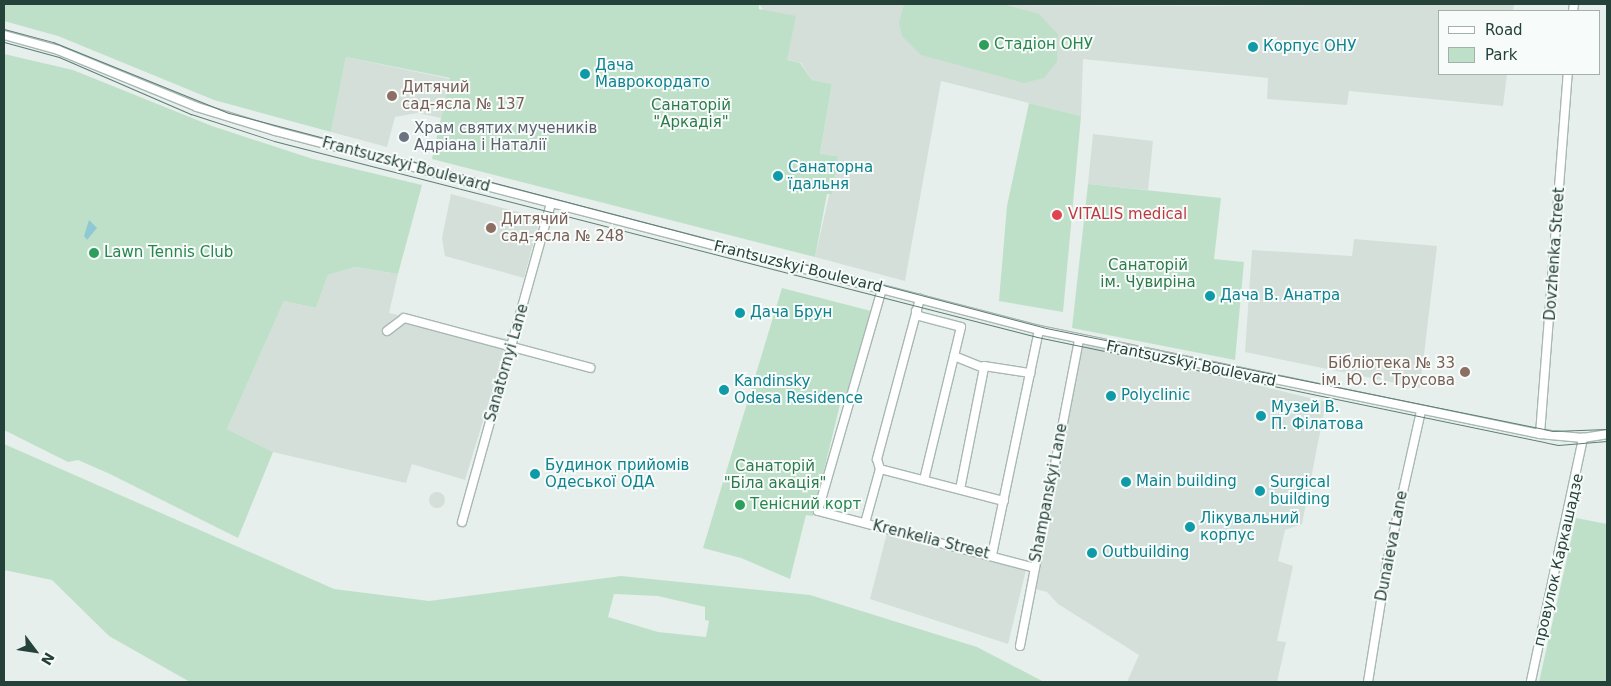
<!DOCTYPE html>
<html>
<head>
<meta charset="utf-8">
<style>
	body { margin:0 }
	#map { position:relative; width:1611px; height:686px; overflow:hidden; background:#e6efeb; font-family:"DejaVu Sans",sans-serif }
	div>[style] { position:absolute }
	.built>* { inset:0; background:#d4dfda }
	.round { border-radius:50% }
	.green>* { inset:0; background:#bfe0c8 }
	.water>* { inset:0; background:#8ec9d4 }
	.roads { filter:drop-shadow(1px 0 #a8b8b2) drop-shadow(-1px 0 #a8b8b2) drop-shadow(0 1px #a8b8b2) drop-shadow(0 -1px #a8b8b2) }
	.minor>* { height:8px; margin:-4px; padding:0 4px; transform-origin:4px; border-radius:4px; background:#fff }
	.tram>* { height:1px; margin:-0.5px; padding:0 0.5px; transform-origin:0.5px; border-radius:0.5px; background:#5f7d75 }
	.dots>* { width:14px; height:14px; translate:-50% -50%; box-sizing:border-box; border:2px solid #f7fbf9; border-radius:50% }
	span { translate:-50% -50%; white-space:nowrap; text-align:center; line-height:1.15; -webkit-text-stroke:4px #f7fbf9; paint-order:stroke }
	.leisure-label { font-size:15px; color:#27864d }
	.left { translate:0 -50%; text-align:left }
	.culture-label { font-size:15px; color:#0d838f }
	.education-label { font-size:15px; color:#785e54 }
	.right { translate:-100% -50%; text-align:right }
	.park-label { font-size:15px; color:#2d7a4b }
	.worship-label { font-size:15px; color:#5b616d }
	.street-label { font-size:15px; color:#24423a }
	.health-label { font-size:15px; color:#be3a42 }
	.frame { position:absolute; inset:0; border:5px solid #24423a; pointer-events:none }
	.legend { position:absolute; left:1438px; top:10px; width:162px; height:65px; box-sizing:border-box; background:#f7fbf9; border:1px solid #a3b1ad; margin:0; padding:6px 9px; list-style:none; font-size:15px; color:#24423a }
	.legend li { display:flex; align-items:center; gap:10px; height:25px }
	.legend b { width:25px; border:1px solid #a3b1ad }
	.north { position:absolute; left:10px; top:626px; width:50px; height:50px; -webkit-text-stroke:4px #f7fbf9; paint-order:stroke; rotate:121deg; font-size:14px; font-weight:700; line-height:20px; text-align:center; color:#24423a }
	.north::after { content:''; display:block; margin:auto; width:18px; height:22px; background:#24423a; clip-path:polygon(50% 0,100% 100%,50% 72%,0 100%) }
</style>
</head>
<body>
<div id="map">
	<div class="built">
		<i style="clip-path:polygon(759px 4px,1210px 6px,1514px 4px,1513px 11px,1440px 11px,1440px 74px,1507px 74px,1503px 106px,1349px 91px,1347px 105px,1267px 99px,1268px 78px,1083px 59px,1081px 116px,941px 81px,905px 281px,815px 257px,838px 156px,820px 155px,832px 84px,812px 80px,801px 63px,787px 60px,788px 48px)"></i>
		<i style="clip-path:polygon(346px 57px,450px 79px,441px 118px,417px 113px,395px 117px,387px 147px,331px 132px)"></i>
		<i style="clip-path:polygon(1093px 134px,1153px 141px,1148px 190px,1088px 184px)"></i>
		<i style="clip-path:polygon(451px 194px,540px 218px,524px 278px,445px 256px,442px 238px)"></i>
		<i style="clip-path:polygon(1354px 239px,1437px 246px,1420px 388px,1245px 352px,1252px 250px,1352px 256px)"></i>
		<i style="clip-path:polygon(355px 267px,398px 274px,389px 313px,508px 339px,465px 480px,412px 464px,406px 483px,273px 452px,227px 429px,284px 301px,316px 308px,328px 275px)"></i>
		<i style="clip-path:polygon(1080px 342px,1326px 402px,1302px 524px,1285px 530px,1278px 561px,1293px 566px,1277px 641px,1286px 642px,1277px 682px,1127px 682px,1139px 655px,1058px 604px,1047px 592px,1032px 588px)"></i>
		<i class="round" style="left:429px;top:492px;width:16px;height:16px"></i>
		<i style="clip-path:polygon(887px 533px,1026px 570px,1008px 644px,870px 599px)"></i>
	</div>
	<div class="green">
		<i style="clip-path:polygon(4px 4px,759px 4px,759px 9px,796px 16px,787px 60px,800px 63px,812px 80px,832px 84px,820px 154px,838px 156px,832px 194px,827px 194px,815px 257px,432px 159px,450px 78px,346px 57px,331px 132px,214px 100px,58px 36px,4px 21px)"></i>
		<i style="clip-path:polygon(904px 4px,1003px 4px,1039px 14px,1058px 34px,1057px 62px,1044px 78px,1024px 83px,921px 55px,902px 36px,899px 23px)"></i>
		<i style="clip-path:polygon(4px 54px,73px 70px,212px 126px,313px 159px,422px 185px,398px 274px,355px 267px,328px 275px,316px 308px,284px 301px,227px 429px,273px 452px,238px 538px,110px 474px,78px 460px,68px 462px,4px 430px)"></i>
		<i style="clip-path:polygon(1029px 103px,1081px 116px,1063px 312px,999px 301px,1007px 206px)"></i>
		<i style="clip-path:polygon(1088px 184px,1221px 198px,1214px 259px,1244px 262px,1235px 360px,1072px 328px)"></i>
		<i style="clip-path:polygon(782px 288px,871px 311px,848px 397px,842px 396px,813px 516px,806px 515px,790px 579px,741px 558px,703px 548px)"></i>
		<i style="clip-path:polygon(evenodd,4px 444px,334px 589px,429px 601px,621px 576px,810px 595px,977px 647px,1044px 682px,190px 682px,109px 636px,52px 580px,4px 570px,4px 444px,614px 594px,658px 596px,705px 607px,705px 620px,709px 621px,706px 637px,658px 632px,608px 617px,614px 594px)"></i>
		<i style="clip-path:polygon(1576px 518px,1607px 524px,1607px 682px,1539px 682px)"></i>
	</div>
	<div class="water">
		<i style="clip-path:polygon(89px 220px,97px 228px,87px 240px,84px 236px)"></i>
	</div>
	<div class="roads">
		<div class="minor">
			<i style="left:1573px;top:11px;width:7px;rotate:-82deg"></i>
			<i style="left:4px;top:35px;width:56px;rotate:15.5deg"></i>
			<i style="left:58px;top:50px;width:150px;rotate:22.3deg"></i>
			<i style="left:197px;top:107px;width:82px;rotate:17.1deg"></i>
			<i style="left:275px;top:131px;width:789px;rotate:14.6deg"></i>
			<i style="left:1039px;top:330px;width:512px;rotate:11.73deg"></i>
			<i style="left:1540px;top:434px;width:43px;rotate:5.3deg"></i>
			<i style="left:1583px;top:438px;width:24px;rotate:-9deg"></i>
			<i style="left:882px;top:289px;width:231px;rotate:106.1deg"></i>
			<i style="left:818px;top:511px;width:224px;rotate:14.7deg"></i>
			<i style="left:916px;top:311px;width:6px;rotate:59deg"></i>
			<i style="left:919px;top:316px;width:43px;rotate:14.7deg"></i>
			<i style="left:961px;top:327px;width:157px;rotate:103.6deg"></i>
			<i style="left:387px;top:331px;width:21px;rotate:-37deg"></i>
			<i style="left:404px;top:318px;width:193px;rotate:15deg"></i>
			<i style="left:954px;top:356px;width:32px;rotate:22deg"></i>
			<i style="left:984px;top:368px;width:123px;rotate:101.2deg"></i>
			<i style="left:984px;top:366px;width:47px;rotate:8.7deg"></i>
			<i style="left:1540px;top:434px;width:361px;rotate:-85.6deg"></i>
			<i style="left:880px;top:469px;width:128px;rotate:14.5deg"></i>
			<i style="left:462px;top:522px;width:331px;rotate:-74.4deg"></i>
			<i style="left:865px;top:523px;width:56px;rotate:-74.5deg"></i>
			<i style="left:880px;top:469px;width:10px;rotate:-107deg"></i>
			<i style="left:877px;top:459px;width:166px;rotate:-75deg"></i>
			<i style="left:992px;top:555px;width:230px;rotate:-78.2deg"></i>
			<i style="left:1020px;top:646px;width:313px;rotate:-79.1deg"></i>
			<i style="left:1531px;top:681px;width:249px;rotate:-77.9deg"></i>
			<i style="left:1368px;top:682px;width:121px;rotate:-80.9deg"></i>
			<i style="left:1387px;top:563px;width:156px;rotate:-77.4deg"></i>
		</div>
	</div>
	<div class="tram">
		<i style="left:4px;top:29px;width:51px;rotate:14.9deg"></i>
		<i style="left:53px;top:42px;width:190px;rotate:22deg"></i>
		<i style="left:229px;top:113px;width:845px;rotate:14.74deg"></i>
		<i style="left:1046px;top:328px;width:517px;rotate:11.48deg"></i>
		<i style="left:1553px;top:431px;width:54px;rotate:-2.1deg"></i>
		<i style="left:4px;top:42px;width:57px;rotate:15.3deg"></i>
		<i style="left:59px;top:57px;width:144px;rotate:23.4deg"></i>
		<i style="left:191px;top:114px;width:87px;rotate:18deg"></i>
		<i style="left:274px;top:141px;width:788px;rotate:14.41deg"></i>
		<i style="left:1037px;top:337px;width:532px;rotate:11.71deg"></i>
		<i style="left:1558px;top:445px;width:49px;rotate:-4.7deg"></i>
	</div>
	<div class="dots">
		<i style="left:984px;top:45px;background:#2e9e5b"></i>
		<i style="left:1253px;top:47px;background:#0f9aa8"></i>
		<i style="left:585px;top:74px;background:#0f9aa8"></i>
		<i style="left:392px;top:96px;background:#8d6e63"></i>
		<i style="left:404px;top:137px;background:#6b7280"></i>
		<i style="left:778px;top:176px;background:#0f9aa8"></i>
		<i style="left:1057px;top:215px;background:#e0444e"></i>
		<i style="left:491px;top:228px;background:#8d6e63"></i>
		<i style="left:94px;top:253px;background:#2e9e5b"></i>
		<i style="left:1210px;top:296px;background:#0f9aa8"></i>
		<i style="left:740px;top:313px;background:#0f9aa8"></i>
		<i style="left:1465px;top:372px;background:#8d6e63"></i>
		<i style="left:724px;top:390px;background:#0f9aa8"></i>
		<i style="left:1111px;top:396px;background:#0f9aa8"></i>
		<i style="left:1261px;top:416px;background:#0f9aa8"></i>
		<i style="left:535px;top:474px;background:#0f9aa8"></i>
		<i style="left:1126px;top:482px;background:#0f9aa8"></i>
		<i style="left:1260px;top:491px;background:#0f9aa8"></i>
		<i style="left:740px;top:505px;background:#2e9e5b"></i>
		<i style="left:1190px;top:527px;background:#0f9aa8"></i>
		<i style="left:1092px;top:553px;background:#0f9aa8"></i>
	</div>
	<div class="leisure-label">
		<span class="left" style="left:994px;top:45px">Стадіон ОНУ</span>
		<span class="left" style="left:104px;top:253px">Lawn Tennis Club</span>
		<span class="left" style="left:750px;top:505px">Тенісний корт</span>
	</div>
	<div class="culture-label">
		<span class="left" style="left:1263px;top:47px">Корпус ОНУ</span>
		<span class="left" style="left:595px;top:74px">Дача<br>Маврокордато</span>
		<span class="left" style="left:788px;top:176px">Санаторна<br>їдальня</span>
		<span class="left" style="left:1220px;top:296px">Дача В. Анатра</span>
		<span class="left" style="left:750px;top:313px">Дача Брун</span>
		<span class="left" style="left:734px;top:390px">Kandinsky<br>Odesa Residence</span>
		<span class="left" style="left:1121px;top:396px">Polyclinic</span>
		<span class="left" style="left:1271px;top:416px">Музей В.<br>П. Філатова</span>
		<span class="left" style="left:545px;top:474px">Будинок прийомів<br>Одеської ОДА</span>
		<span class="left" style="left:1136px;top:482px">Main building</span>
		<span class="left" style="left:1270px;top:491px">Surgical<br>building</span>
		<span class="left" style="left:1200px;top:527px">Лікувальний<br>корпус</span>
		<span class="left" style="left:1102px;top:553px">Outbuilding</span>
	</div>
	<div class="education-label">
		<span class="left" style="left:402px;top:96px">Дитячий<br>сад-ясла № 137</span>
		<span class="left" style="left:501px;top:228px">Дитячий<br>сад-ясла № 248</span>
		<span class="right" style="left:1455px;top:372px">Бібліотека № 33<br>ім. Ю. С. Трусова</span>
	</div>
	<div class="park-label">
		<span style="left:691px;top:114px">Санаторій<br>"Аркадія"</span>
		<span style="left:1148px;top:274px">Санаторій<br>ім. Чувиріна</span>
		<span style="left:775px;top:475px">Санаторій<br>"Біла акація"</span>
	</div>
	<div class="worship-label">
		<span class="left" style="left:414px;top:137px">Храм святих мучеників<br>Адріана і Наталії</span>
	</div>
	<div class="street-label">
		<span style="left:406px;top:165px;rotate:15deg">Frantsuzskyi Boulevard</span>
		<span style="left:1555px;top:254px;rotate:-86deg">Dovzhenka Street</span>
		<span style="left:798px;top:267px;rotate:14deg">Frantsuzskyi Boulevard</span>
		<span style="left:507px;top:363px;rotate:-74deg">Sanatornyi Lane</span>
		<span style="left:1191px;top:364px;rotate:12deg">Frantsuzskyi Boulevard</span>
		<span style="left:1049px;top:493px;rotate:-79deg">Shampanskyi Lane</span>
		<span style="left:931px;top:540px;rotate:14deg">Krenkelia Street</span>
		<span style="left:1392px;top:546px;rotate:-79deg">Dunaieva Lane</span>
		<span style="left:1559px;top:560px;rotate:-77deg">провулок Каркашадзе</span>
	</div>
	<div class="health-label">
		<span class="left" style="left:1068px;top:215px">VITALIS medical</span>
	</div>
	<div class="frame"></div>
	<ul class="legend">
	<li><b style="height:6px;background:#fff"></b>Road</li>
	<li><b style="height:14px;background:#bfe0c8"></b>Park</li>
	</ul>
	<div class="north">N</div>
</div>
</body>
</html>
